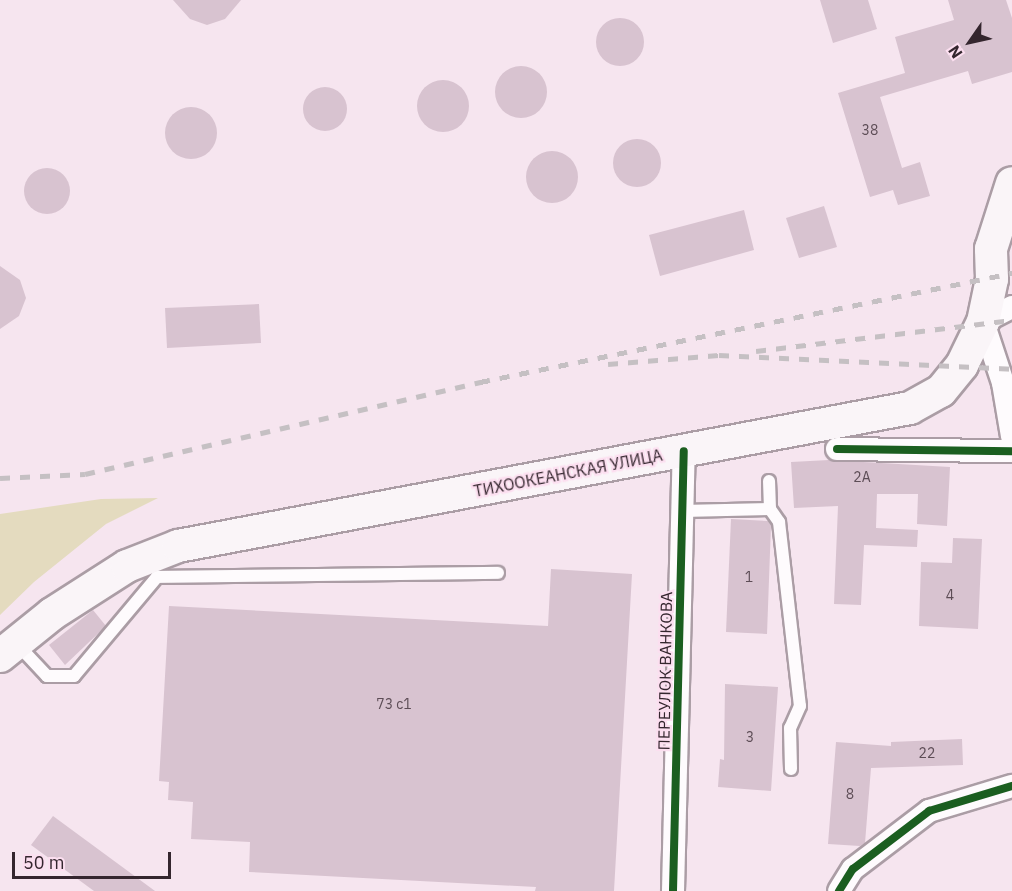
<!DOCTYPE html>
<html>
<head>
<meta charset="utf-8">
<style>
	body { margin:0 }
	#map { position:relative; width:1012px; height:891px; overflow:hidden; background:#f6e5ef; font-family:"IBM Plex Sans",sans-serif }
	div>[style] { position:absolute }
	.green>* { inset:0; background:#e4dbbf }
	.building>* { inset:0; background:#d8c3d0 }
	.round { border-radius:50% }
	.roads { filter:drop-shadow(2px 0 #ab9da5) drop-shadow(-2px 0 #ab9da5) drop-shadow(0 2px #ab9da5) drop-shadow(0 -2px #ab9da5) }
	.lane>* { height:12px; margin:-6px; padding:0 6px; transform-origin:6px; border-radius:6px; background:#fefbfd }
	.street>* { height:22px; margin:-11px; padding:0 11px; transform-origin:11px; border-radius:11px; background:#fefbfd }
	.secondary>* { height:32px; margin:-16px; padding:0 16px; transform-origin:16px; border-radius:16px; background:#faf5f8 }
	.rail>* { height:4.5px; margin-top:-2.25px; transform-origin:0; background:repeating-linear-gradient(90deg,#c5c0c3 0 10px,transparent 0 20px) }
	.cycleway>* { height:8px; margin:-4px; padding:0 4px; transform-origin:4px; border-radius:4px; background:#1b5e20 }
	span { translate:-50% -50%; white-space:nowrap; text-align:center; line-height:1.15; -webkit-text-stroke:4.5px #fcdff0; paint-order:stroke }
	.number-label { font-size:14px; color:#5d4d56 }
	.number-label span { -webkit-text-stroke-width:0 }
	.street-label { font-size:16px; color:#34262e }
	.north { position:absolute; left:940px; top:12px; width:60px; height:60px; -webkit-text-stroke:4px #fcdff0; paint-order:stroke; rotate:236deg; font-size:16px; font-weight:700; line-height:24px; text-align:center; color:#34262e }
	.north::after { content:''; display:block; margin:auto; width:21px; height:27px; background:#34262e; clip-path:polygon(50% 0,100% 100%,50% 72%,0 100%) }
	.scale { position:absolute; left:12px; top:852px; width:159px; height:27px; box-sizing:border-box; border:3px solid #34262e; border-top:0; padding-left:8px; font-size:18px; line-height:21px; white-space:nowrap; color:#34262e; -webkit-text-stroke:4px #fcdff0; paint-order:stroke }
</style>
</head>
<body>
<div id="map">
	<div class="green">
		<i style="clip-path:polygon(158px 498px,106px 524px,34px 582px,0 615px,0 514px,101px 499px)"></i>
	</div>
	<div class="building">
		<i style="clip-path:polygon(173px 0,241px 0,225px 19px,207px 25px,190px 19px)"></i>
		<i style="clip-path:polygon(820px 0,868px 0,877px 29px,833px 43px)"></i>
		<i style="clip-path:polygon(948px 0,1006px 0,1012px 18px,1012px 72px,972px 84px,968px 71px,880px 97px,902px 168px,920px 162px,930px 196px,898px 205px,893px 190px,870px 197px,838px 93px,905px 73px,895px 37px,954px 20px)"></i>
		<i class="round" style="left:596px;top:18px;width:48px;height:48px"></i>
		<i class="round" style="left:495px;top:66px;width:52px;height:52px"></i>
		<i class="round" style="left:417px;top:80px;width:52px;height:52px"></i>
		<i class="round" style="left:303px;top:87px;width:44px;height:44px"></i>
		<i class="round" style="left:165px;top:107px;width:52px;height:52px"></i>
		<i class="round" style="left:613px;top:139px;width:48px;height:48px"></i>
		<i class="round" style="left:526px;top:151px;width:52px;height:52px"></i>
		<i class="round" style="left:24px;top:168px;width:46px;height:46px"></i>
		<i style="clip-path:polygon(824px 206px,837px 247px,799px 258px,786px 218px)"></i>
		<i style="clip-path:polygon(744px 210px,754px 250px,660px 276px,649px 235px)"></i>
		<i style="clip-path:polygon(0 266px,20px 280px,26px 298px,19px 316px,0 329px)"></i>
		<i style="clip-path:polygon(259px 304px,261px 343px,167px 348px,165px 308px)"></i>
		<i style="clip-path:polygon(829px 460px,950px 467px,947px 526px,917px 524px,918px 494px,877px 494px,876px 528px,918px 530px,917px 547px,864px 545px,861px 605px,834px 604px,838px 506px,794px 508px,791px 462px)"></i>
		<i style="clip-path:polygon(731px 519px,768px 521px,771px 525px,767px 634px,726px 632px)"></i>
		<i style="clip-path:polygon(953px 538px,982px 539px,978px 629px,919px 626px,921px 562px,952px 563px)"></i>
		<i style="clip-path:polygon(551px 569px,632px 574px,614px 891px,535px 891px,536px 887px,249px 872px,250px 842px,191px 839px,193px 802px,168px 800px,169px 782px,159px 781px,169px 606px,548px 626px)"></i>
		<i style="clip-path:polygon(93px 610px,106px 626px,65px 665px,49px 645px)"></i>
		<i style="clip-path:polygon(725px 684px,778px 687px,771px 791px,718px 787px,720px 759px,724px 760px)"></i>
		<i style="clip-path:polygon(962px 739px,963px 765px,871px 768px,865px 843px,860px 846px,828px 844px,836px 742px,891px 746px,891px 742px)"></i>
		<i style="clip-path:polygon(53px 816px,155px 891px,94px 891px,31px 845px)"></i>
	</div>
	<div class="roads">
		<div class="lane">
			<i style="left:770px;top:509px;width:16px;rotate:55deg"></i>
			<i style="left:779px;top:522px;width:185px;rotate:83.5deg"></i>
			<i style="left:800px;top:706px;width:24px;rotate:114deg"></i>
			<i style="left:790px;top:728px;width:41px;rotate:88.6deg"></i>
			<i style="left:682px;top:511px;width:88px;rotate:-1.3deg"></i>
			<i style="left:770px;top:509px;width:28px;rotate:-92deg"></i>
			<i style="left:17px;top:644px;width:44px;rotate:46.8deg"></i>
			<i style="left:47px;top:676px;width:27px"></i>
			<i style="left:74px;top:676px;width:129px;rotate:-50deg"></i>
			<i style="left:157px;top:577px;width:341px;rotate:-0.7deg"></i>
		</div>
		<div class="street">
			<i style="left:1012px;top:307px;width:33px;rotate:153deg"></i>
			<i style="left:983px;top:322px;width:64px;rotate:71.8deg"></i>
			<i style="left:1003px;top:383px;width:54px;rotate:80.4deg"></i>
			<i style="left:837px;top:449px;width:175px;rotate:0.7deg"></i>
			<i style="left:673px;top:891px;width:440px;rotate:-88.6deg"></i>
			<i style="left:839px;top:891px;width:26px;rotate:-58deg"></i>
			<i style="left:853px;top:869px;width:96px;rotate:-37.3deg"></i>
			<i style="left:929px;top:811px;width:87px;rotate:-16.8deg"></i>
		</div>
		<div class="secondary">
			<i style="left:0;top:656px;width:67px;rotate:-38.9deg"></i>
			<i style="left:52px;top:614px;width:89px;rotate:-32.6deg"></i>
			<i style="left:127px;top:566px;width:55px;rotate:-21.4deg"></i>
			<i style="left:178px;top:546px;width:745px;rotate:-10.68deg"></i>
			<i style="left:910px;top:408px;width:35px;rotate:-29deg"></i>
			<i style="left:941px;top:391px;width:33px;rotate:-51deg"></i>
			<i style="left:962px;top:365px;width:48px;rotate:-64deg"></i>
			<i style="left:983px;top:322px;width:44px;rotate:-78.2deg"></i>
			<i style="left:992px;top:279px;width:30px;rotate:-92deg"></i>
			<i style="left:991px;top:249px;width:69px;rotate:-72.3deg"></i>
		</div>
	</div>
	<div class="rail">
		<i style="left:756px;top:351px;width:258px;rotate:-6.9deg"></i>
		<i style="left:608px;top:364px;width:111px;rotate:-4.6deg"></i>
		<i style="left:719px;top:355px;width:293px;rotate:2.7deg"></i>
		<i style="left:0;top:478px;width:85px;rotate:-2.7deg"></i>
		<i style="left:85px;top:474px;width:406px;rotate:-13.1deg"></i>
		<i style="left:480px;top:382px;width:543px;rotate:-11.58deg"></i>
	</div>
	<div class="cycleway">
		<i style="left:837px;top:449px;width:175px;rotate:0.7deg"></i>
		<i style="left:673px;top:891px;width:440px;rotate:-88.6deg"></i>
		<i style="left:839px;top:891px;width:26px;rotate:-58deg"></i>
		<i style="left:853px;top:869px;width:96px;rotate:-37.3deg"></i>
		<i style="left:929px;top:811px;width:87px;rotate:-16.8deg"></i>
	</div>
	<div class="number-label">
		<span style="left:870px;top:130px">38</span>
		<span style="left:862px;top:477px">2А</span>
		<span style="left:749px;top:577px">1</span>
		<span style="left:950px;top:595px">4</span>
		<span style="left:394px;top:704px">73 с1</span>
		<span style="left:750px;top:737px">3</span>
		<span style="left:927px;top:753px">22</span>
		<span style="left:850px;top:794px">8</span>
	</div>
	<div class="street-label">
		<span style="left:568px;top:473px;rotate:-11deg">ТИХООКЕАНСКАЯ УЛИЦА</span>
		<span style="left:665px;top:671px;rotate:-89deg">ПЕРЕУЛОК ВАНКОВА</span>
	</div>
	<div class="north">N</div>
	<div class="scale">50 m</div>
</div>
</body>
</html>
